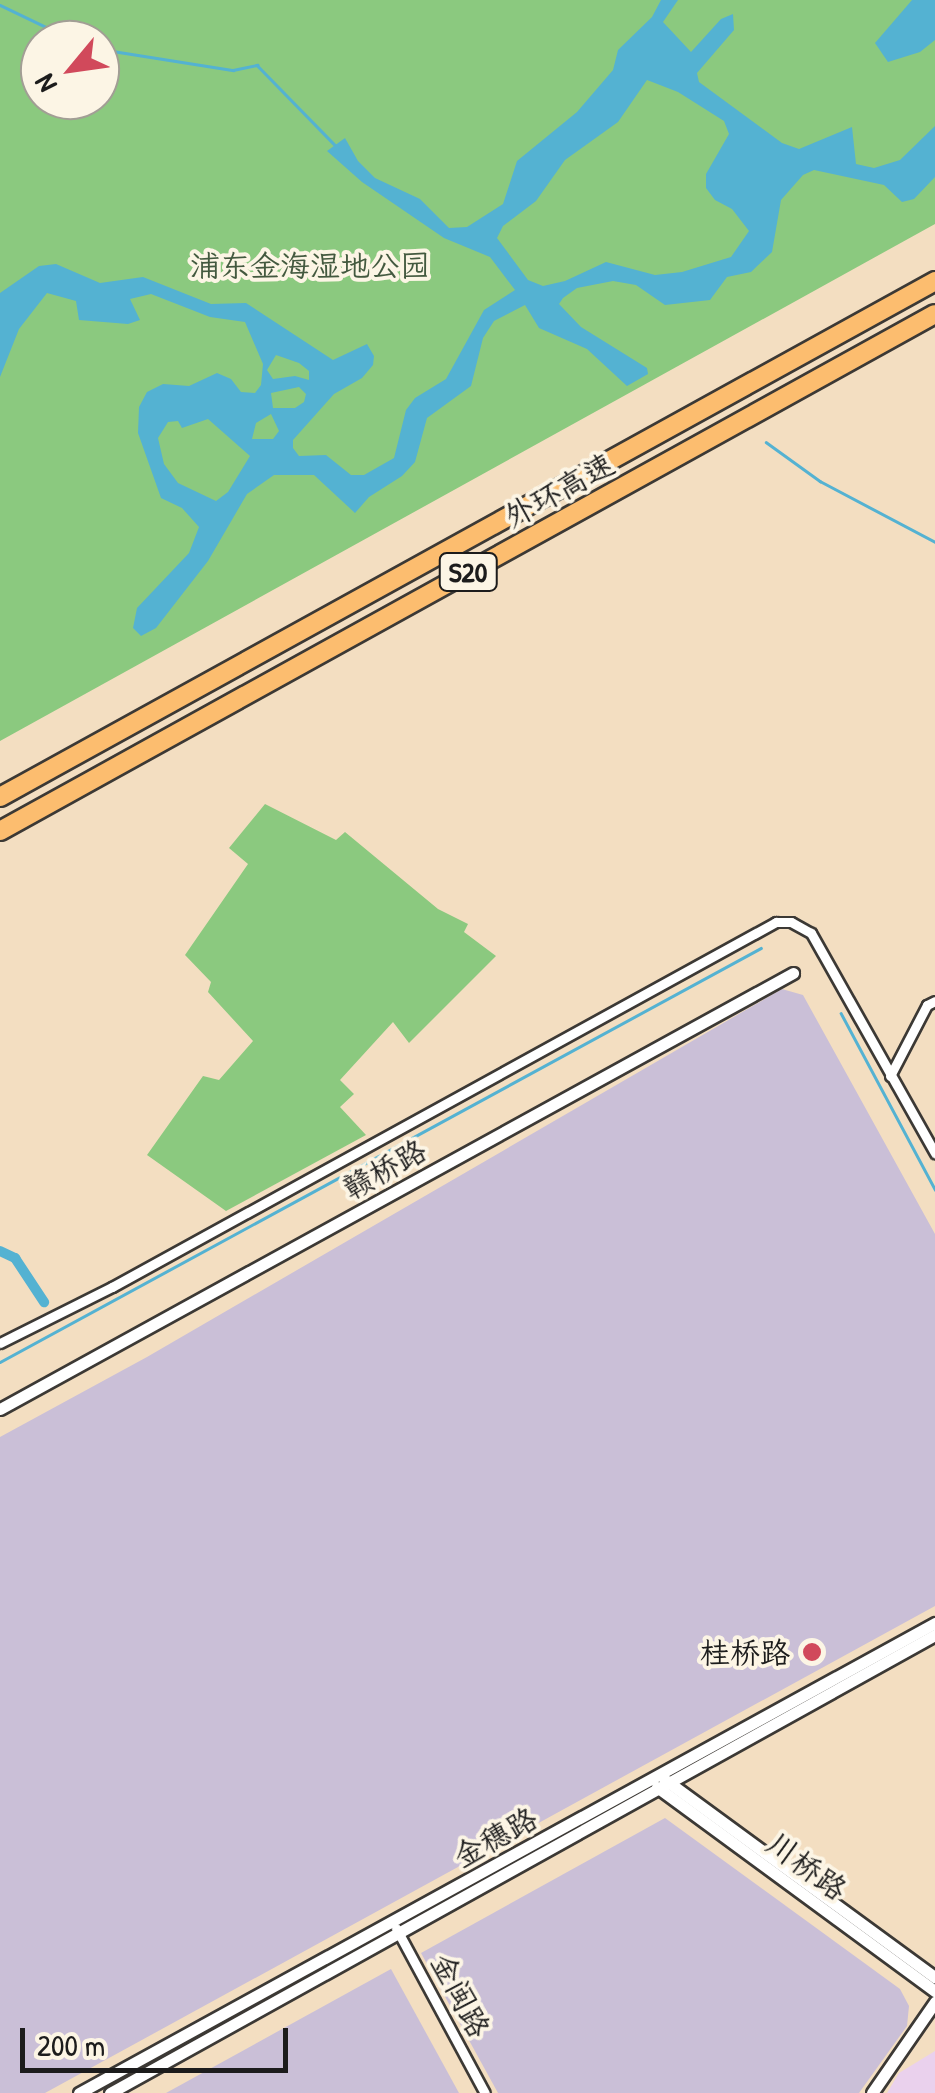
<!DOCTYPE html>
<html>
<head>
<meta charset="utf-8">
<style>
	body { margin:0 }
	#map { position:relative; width:935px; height:2093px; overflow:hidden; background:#f3dec1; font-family:"Patrick Hand","LXGW WenKai TC",sans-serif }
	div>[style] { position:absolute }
	.built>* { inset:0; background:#ead1ed }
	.industrial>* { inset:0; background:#cabfd7 }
	.green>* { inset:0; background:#8bc97f }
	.water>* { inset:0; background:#54b2d2 }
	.stream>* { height:2.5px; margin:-1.25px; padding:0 1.25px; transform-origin:1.25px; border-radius:1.25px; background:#54b2d2 }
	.canal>* { height:10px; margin:-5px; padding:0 5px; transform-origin:5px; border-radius:5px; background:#54b2d2 }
	.roads { filter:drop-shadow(2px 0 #3c3935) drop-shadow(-2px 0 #3c3935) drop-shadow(0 2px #3c3935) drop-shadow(0 -2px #3c3935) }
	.minor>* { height:9px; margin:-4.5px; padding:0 4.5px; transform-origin:4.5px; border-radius:4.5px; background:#fff }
	.tertiary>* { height:11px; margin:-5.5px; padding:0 5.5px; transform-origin:5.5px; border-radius:5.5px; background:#fff }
	.motorway>* { height:18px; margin:-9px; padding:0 9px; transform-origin:9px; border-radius:9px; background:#fcbd6f }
	.dots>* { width:28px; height:28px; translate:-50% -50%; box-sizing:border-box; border:5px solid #fcf5e5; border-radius:50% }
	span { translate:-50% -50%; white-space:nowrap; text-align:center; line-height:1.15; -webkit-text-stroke:8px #fcf5e5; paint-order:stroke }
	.shield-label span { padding:2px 8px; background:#fcf5e5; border:2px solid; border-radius:8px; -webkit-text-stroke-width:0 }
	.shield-label { font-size:28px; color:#1c1c1c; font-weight:700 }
	.park-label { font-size:30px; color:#43593f }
	.street-label { font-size:30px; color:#1c1c1c }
	.poi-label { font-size:30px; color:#1c1c1c }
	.right { translate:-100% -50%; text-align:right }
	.north { position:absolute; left:20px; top:20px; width:100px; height:100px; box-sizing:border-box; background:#fcf5e5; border:2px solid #a29e95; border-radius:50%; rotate:241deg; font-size:28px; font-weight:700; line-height:40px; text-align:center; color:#1c1c1c }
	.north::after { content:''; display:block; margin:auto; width:35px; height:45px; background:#d1495b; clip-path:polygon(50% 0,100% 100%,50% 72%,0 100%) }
	.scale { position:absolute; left:20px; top:2028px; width:268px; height:45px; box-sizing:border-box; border:5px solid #1c1c1c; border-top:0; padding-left:12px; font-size:30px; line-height:35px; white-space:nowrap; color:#1c1c1c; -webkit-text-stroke:8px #fcf5e5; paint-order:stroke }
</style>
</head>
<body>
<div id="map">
	<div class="built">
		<i style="clip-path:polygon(935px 2051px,935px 2093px,887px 2093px,899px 2073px)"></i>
	</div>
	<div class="industrial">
		<i style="clip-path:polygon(782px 989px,803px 995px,935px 1234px,935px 1606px,45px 2093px,0 2093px,0 1437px,147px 1357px)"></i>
		<i style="clip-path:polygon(665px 1818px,900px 1989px,909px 2006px,907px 2026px,859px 2093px,498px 2093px,421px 1953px)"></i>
		<i style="clip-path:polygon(391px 1969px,459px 2093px,166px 2093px)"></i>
	</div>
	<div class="green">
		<i style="clip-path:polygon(evenodd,0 0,935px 0,935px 224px,0 741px,0 0,40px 40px,100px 40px,100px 100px,40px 100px,40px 40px)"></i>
		<i style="clip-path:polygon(265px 804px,336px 840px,345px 832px,438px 909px,468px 924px,464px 932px,496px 956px,409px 1043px,393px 1022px,340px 1080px,354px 1094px,340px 1107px,366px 1135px,226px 1211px,147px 1155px,203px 1076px,219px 1080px,253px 1041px,208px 992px,211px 982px,185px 955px,248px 864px,229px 848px)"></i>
	</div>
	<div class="water">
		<i style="clip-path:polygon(evenodd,661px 0,678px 0,663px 22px,691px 52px,721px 19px,733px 14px,734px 30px,697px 73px,699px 82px,782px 143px,799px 149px,852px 127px,856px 164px,874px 168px,900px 160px,935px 126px,935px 177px,914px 199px,902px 202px,884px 185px,814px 170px,803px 175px,781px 200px,772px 252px,751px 272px,727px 277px,710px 300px,665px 305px,636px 285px,613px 281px,577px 288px,563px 298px,559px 304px,581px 327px,647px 368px,648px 374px,627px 386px,587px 349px,539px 328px,525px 305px,494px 321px,483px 338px,471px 386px,427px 418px,415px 462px,402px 476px,369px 497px,355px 513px,314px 475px,274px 475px,247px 494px,208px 561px,156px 628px,141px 636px,133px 628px,137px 608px,189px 553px,199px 527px,182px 508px,161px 498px,138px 433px,139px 407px,147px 392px,163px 384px,189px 386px,217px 373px,231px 379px,241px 392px,255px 393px,261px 385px,263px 364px,245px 322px,210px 317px,151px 294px,130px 299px,140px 320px,128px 324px,79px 320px,76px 301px,47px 293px,19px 329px,0 377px,0 293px,39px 266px,56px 264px,100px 283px,143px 277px,211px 304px,246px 303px,333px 360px,367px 344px,374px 356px,373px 365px,362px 378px,334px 394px,293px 440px,293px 448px,299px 456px,326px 455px,351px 475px,364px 475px,394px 458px,406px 410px,415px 398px,446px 379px,484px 310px,515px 290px,490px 257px,444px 238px,362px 182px,327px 151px,345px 138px,358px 161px,375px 178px,420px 199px,449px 228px,467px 227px,503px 204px,517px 161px,577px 112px,613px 70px,618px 50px,652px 17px,661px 0,647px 80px,678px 92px,724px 121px,729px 134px,706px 174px,706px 188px,715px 200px,732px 209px,749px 231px,731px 257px,682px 272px,655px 275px,606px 262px,565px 281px,543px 286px,528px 280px,497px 238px,503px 226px,536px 201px,565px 160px,618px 122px,647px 80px,661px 0,276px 355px,299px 363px,309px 371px,309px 380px,295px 376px,273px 379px,267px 370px,276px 355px,661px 0,299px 387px,306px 394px,304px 402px,295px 408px,273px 408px,271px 393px,299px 387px,661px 0,271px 414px,279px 431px,273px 439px,252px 439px,256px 423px,271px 414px,661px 0,208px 419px,250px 456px,228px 492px,216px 501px,178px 483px,164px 464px,158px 438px,168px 422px,178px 421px,182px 428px,208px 419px)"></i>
		<i style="clip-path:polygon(912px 0,935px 0,935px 40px,920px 52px,888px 62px,875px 43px)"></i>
	</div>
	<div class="stream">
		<i style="left:0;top:5px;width:81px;rotate:25.6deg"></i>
		<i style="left:100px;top:49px;width:135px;rotate:9deg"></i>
		<i style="left:233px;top:70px;width:25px;rotate:-12deg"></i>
		<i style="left:257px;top:65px;width:115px;rotate:45.7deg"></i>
		<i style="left:766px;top:442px;width:67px;rotate:35.8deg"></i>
		<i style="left:820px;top:481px;width:130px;rotate:27.9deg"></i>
		<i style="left:841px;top:1013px;width:200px;rotate:61.9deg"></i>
		<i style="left:0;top:1362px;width:866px;rotate:-28.55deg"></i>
	</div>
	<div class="canal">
		<i style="left:0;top:1251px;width:17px;rotate:25deg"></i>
		<i style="left:15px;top:1258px;width:53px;rotate:56.6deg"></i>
	</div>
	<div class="roads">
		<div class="minor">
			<i style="left:890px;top:1076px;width:80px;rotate:-62.5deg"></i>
			<i style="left:927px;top:1005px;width:9px;rotate:-27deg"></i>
			<i style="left:0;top:1343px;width:125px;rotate:-26.6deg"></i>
			<i style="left:112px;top:1287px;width:758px;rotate:-28.8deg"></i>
			<i style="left:776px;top:922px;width:15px"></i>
			<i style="left:791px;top:922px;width:23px;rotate:29deg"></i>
			<i style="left:811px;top:933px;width:253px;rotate:60.6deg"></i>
			<i style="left:396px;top:1928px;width:187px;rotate:61.7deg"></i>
		</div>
		<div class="tertiary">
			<i style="left:0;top:1409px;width:905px;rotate:-28.8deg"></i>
			<i style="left:664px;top:1779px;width:336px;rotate:36.2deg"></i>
			<i style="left:657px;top:1787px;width:345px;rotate:36.3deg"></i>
			<i style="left:79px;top:2093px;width:977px;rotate:-28.77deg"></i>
			<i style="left:110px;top:2093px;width:944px;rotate:-29.04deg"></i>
			<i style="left:872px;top:2093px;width:111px;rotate:-55.3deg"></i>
		</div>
		<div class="motorway">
			<i style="left:0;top:797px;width:1068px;rotate:-28.89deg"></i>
			<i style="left:0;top:831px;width:1068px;rotate:-28.94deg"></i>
		</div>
	</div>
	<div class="dots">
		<i style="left:812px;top:1652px;background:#d1495b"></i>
	</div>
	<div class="shield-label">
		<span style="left:468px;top:572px">S20</span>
	</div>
	<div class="park-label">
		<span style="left:310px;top:265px">浦东金海湿地公园</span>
	</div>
	<div class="street-label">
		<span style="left:559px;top:490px;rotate:-29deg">外环高速</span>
		<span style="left:384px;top:1169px;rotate:-29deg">赣桥路</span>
		<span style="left:495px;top:1837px;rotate:-29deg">金穗路</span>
		<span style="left:807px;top:1866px;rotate:36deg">川桥路</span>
		<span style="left:461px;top:1995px;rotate:62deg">金闽路</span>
	</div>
	<div class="poi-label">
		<span class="right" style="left:790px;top:1652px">桂桥路</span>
	</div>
	<div class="north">N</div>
	<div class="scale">200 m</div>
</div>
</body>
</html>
